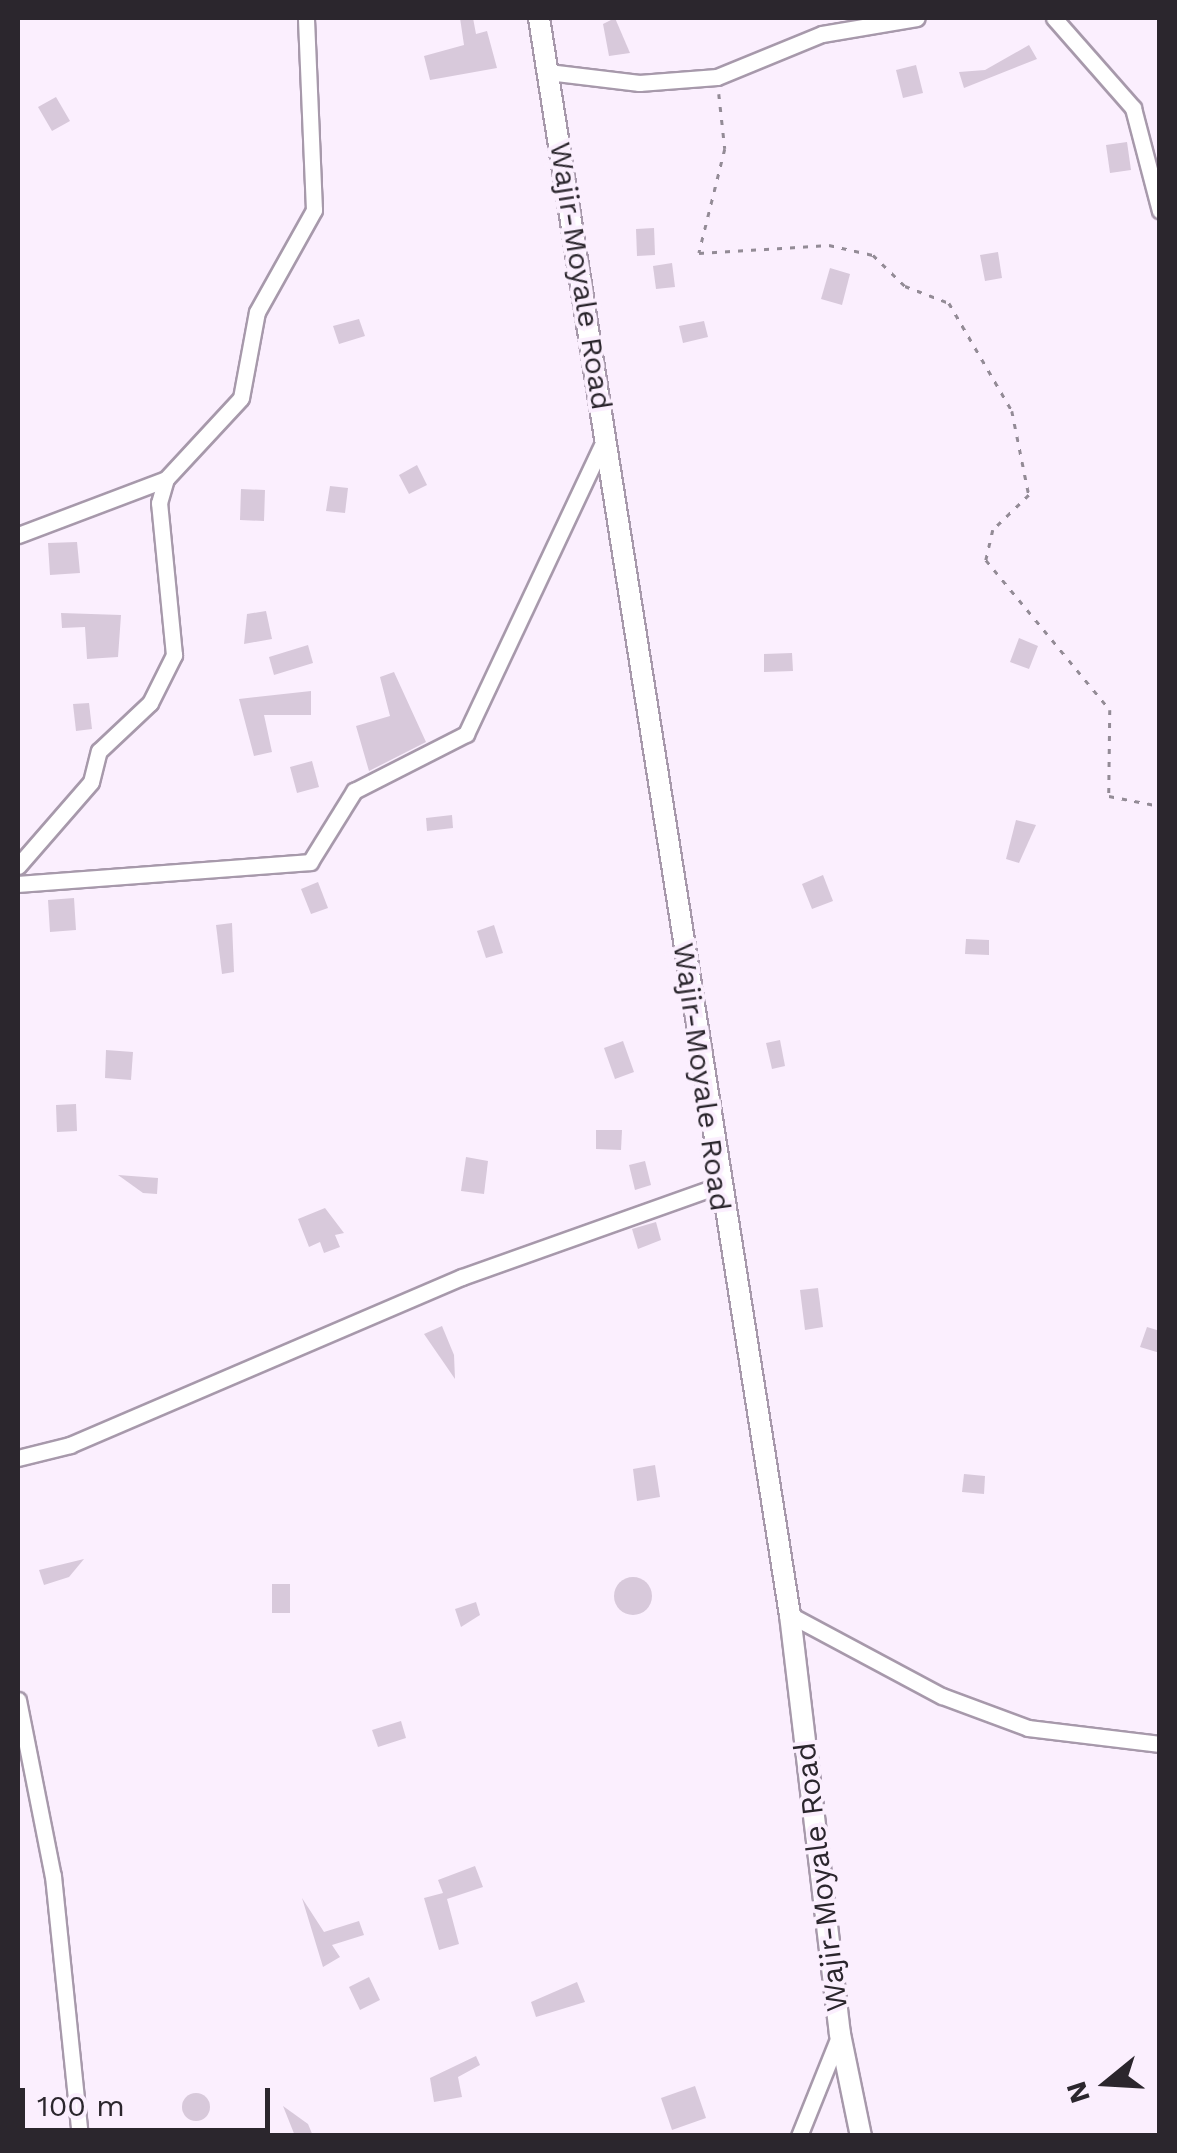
<!DOCTYPE html>
<html>
<head>
<meta charset="utf-8">
<style>
	body { margin:0 }
	#map { position:relative; width:1177px; height:2153px; overflow:hidden; background:#fbeffe; font-family:"Work Sans",sans-serif }
	div>[style] { position:absolute }
	.building>* { inset:0; background:#d8c9db }
	.round { border-radius:50% }
	.path>* { height:2.5px; margin-top:-1.25px; transform-origin:0; background:repeating-linear-gradient(90deg,#938b96 0 5px,transparent 0 13px) }
	.roads { filter:drop-shadow(2px 0 #a799ab) drop-shadow(-2px 0 #a799ab) drop-shadow(0 2px #a799ab) drop-shadow(0 -2px #a799ab) }
	.minor>* { height:15px; margin:-7.5px; padding:0 7.5px; transform-origin:7.5px; border-radius:7.5px; background:#fff }
	.secondary>* { height:20px; margin:-10px; padding:0 10px; transform-origin:10px; border-radius:10px; background:#fff }
	span { translate:-50% -50%; white-space:nowrap; text-align:center; line-height:1.15; -webkit-text-stroke:8px #fbeffe; paint-order:stroke }
	.street-label { font-size:30px; color:#2b262d }
	.frame { position:absolute; inset:0; border:20px solid #2b262d; pointer-events:none }
	.north { position:absolute; left:1057px; top:2033px; width:100px; height:100px; -webkit-text-stroke:8px #fbeffe; paint-order:stroke; rotate:252deg; font-size:28px; font-weight:700; line-height:40px; text-align:center; color:#2b262d }
	.north::after { content:''; display:block; margin:auto; width:35px; height:45px; background:#2b262d; clip-path:polygon(50% 0,100% 100%,50% 72%,0 100%) }
	.scale { position:absolute; left:20px; top:2088px; width:250px; height:45px; box-sizing:border-box; border:5px solid #2b262d; border-top:0; padding-left:12px; font-size:30px; line-height:35px; white-space:nowrap; color:#2b262d; -webkit-text-stroke:8px #fbeffe; paint-order:stroke }
</style>
</head>
<body>
<div id="map">
	<div class="building">
		<i style="clip-path:polygon(460px 18px,473px 18px,476px 34px,487px 31px,497px 68px,430px 80px,424px 56px,464px 45px)"></i>
		<i style="clip-path:polygon(615px 18px,630px 53px,609px 56px,603px 24px)"></i>
		<i style="clip-path:polygon(1029px 45px,1037px 59px,964px 88px,959px 72px,985px 70px)"></i>
		<i style="clip-path:polygon(916px 65px,923px 93px,903px 98px,896px 70px)"></i>
		<i style="clip-path:polygon(56px 97px,70px 121px,52px 131px,38px 107px)"></i>
		<i style="clip-path:polygon(1127px 142px,1131px 170px,1110px 173px,1106px 145px)"></i>
		<i style="clip-path:polygon(654px 228px,655px 255px,637px 256px,636px 229px)"></i>
		<i style="clip-path:polygon(998px 252px,1002px 278px,985px 281px,980px 255px)"></i>
		<i style="clip-path:polygon(672px 263px,675px 287px,656px 289px,653px 266px)"></i>
		<i style="clip-path:polygon(830px 268px,850px 274px,842px 305px,821px 299px)"></i>
		<i style="clip-path:polygon(359px 319px,365px 336px,339px 344px,333px 326px)"></i>
		<i style="clip-path:polygon(704px 321px,708px 337px,683px 343px,679px 326px)"></i>
		<i style="clip-path:polygon(417px 465px,427px 485px,409px 494px,399px 475px)"></i>
		<i style="clip-path:polygon(330px 486px,348px 488px,345px 513px,326px 511px)"></i>
		<i style="clip-path:polygon(241px 489px,265px 490px,264px 521px,240px 520px)"></i>
		<i style="clip-path:polygon(77px 542px,80px 573px,50px 575px,48px 543px)"></i>
		<i style="clip-path:polygon(266px 611px,272px 639px,244px 644px,247px 614px)"></i>
		<i style="clip-path:polygon(61px 613px,121px 615px,118px 657px,87px 659px,85px 627px,62px 628px)"></i>
		<i style="clip-path:polygon(1019px 638px,1038px 646px,1029px 669px,1010px 662px)"></i>
		<i style="clip-path:polygon(308px 645px,313px 663px,274px 675px,269px 657px)"></i>
		<i style="clip-path:polygon(792px 653px,793px 671px,764px 672px,764px 654px)"></i>
		<i style="clip-path:polygon(394px 672px,426px 742px,369px 771px,356px 726px,390px 716px,380px 677px)"></i>
		<i style="clip-path:polygon(311px 691px,311px 715px,264px 715px,272px 752px,254px 756px,239px 699px)"></i>
		<i style="clip-path:polygon(89px 703px,92px 729px,76px 731px,73px 704px)"></i>
		<i style="clip-path:polygon(312px 761px,319px 787px,297px 793px,290px 767px)"></i>
		<i style="clip-path:polygon(452px 815px,453px 828px,427px 831px,426px 818px)"></i>
		<i style="clip-path:polygon(1016px 820px,1036px 825px,1019px 863px,1006px 859px)"></i>
		<i style="clip-path:polygon(823px 875px,833px 901px,812px 909px,802px 884px)"></i>
		<i style="clip-path:polygon(318px 882px,328px 908px,311px 914px,301px 889px)"></i>
		<i style="clip-path:polygon(74px 898px,76px 930px,50px 932px,48px 900px)"></i>
		<i style="clip-path:polygon(232px 923px,234px 972px,222px 974px,216px 925px)"></i>
		<i style="clip-path:polygon(494px 925px,503px 953px,486px 958px,477px 931px)"></i>
		<i style="clip-path:polygon(966px 939px,989px 940px,989px 955px,965px 954px)"></i>
		<i style="clip-path:polygon(780px 1040px,785px 1066px,772px 1069px,766px 1043px)"></i>
		<i style="clip-path:polygon(623px 1041px,634px 1072px,615px 1079px,604px 1048px)"></i>
		<i style="clip-path:polygon(106px 1050px,133px 1052px,131px 1080px,105px 1078px)"></i>
		<i style="clip-path:polygon(76px 1104px,77px 1131px,57px 1132px,56px 1105px)"></i>
		<i style="clip-path:polygon(596px 1130px,622px 1130px,621px 1150px,596px 1149px)"></i>
		<i style="clip-path:polygon(466px 1157px,488px 1161px,484px 1194px,461px 1191px)"></i>
		<i style="clip-path:polygon(645px 1161px,651px 1185px,635px 1190px,629px 1165px)"></i>
		<i style="clip-path:polygon(118px 1175px,158px 1178px,157px 1194px,143px 1193px)"></i>
		<i style="clip-path:polygon(325px 1208px,344px 1233px,335px 1235px,340px 1247px,324px 1253px,320px 1242px,309px 1247px,298px 1219px)"></i>
		<i style="clip-path:polygon(656px 1222px,661px 1240px,638px 1249px,632px 1229px)"></i>
		<i style="clip-path:polygon(818px 1288px,823px 1327px,805px 1330px,800px 1290px)"></i>
		<i style="clip-path:polygon(442px 1326px,454px 1355px,455px 1379px,424px 1334px)"></i>
		<i style="clip-path:polygon(1147px 1327px,1160px 1331px,1160px 1353px,1140px 1347px)"></i>
		<i style="clip-path:polygon(655px 1465px,660px 1497px,637px 1501px,633px 1469px)"></i>
		<i style="clip-path:polygon(964px 1474px,985px 1476px,984px 1494px,962px 1492px)"></i>
		<i style="clip-path:polygon(84px 1559px,69px 1577px,44px 1585px,39px 1570px)"></i>
		<i class="round" style="left:614px;top:1577px;width:38px;height:38px"></i>
		<i style="clip-path:polygon(272px 1584px,290px 1584px,290px 1613px,272px 1613px)"></i>
		<i style="clip-path:polygon(476px 1602px,480px 1615px,461px 1627px,455px 1609px)"></i>
		<i style="clip-path:polygon(401px 1721px,406px 1738px,378px 1747px,372px 1730px)"></i>
		<i style="clip-path:polygon(475px 1866px,483px 1887px,447px 1899px,459px 1944px,439px 1950px,424px 1898px,443px 1893px,438px 1880px)"></i>
		<i style="clip-path:polygon(302px 1898px,324px 1932px,359px 1921px,364px 1935px,332px 1945px,340px 1957px,323px 1967px)"></i>
		<i style="clip-path:polygon(369px 1977px,380px 2000px,360px 2010px,349px 1987px)"></i>
		<i style="clip-path:polygon(577px 1982px,585px 2002px,536px 2017px,531px 2002px)"></i>
		<i style="clip-path:polygon(476px 2056px,480px 2065px,458px 2077px,462px 2097px,434px 2102px,430px 2078px)"></i>
		<i style="clip-path:polygon(695px 2086px,706px 2118px,672px 2130px,661px 2098px)"></i>
		<i class="round" style="left:182px;top:2093px;width:28px;height:28px"></i>
		<i style="clip-path:polygon(283px 2106px,308px 2124px,313px 2136px,295px 2136px)"></i>
	</div>
	<div class="path">
		<i style="left:719px;top:94px;width:55px;rotate:83.8deg"></i>
		<i style="left:725px;top:149px;width:107px;rotate:104deg"></i>
		<i style="left:699px;top:253px;width:130px;rotate:-3.5deg"></i>
		<i style="left:829px;top:245px;width:45px;rotate:12.8deg"></i>
		<i style="left:873px;top:255px;width:45px;rotate:44.1deg"></i>
		<i style="left:905px;top:286px;width:47px;rotate:21.1deg"></i>
		<i style="left:949px;top:303px;width:125px;rotate:59.7deg"></i>
		<i style="left:1012px;top:411px;width:86px;rotate:78.6deg"></i>
		<i style="left:1029px;top:495px;width:50px;rotate:135.8deg"></i>
		<i style="left:993px;top:530px;width:31px;rotate:103deg"></i>
		<i style="left:986px;top:560px;width:195px;rotate:50.4deg"></i>
		<i style="left:1110px;top:710px;width:86px;rotate:90.7deg"></i>
		<i style="left:1109px;top:796px;width:52px;rotate:11.1deg"></i>
	</div>
	<div class="roads">
		<div class="minor">
			<i style="left:1054px;top:18px;width:120px;rotate:48.7deg"></i>
			<i style="left:1133px;top:108px;width:106px;rotate:75.3deg"></i>
			<i style="left:548px;top:72px;width:92px;rotate:6.9deg"></i>
			<i style="left:639px;top:83px;width:78px;rotate:-4.4deg"></i>
			<i style="left:717px;top:77px;width:113px;rotate:-22.3deg"></i>
			<i style="left:822px;top:34px;width:96px;rotate:-9.6deg"></i>
			<i style="left:18px;top:535px;width:158px;rotate:-20.7deg"></i>
			<i style="left:18px;top:866px;width:111px;rotate:-49deg"></i>
			<i style="left:91px;top:782px;width:32px;rotate:-76deg"></i>
			<i style="left:99px;top:751px;width:70px;rotate:-43.3deg"></i>
			<i style="left:150px;top:703px;width:54px;rotate:-63.4deg"></i>
			<i style="left:174px;top:655px;width:153px;rotate:-95.6deg"></i>
			<i style="left:159px;top:503px;width:25px;rotate:-74deg"></i>
			<i style="left:166px;top:479px;width:110px;rotate:-47.2deg"></i>
			<i style="left:241px;top:398px;width:87px;rotate:-79.5deg"></i>
			<i style="left:257px;top:312px;width:117px;rotate:-60.8deg"></i>
			<i style="left:314px;top:210px;width:192px;rotate:-92.4deg"></i>
			<i style="left:18px;top:884px;width:293px;rotate:-4.3deg"></i>
			<i style="left:310px;top:862px;width:84px;rotate:-58.2deg"></i>
			<i style="left:354px;top:791px;width:126px;rotate:-27deg"></i>
			<i style="left:466px;top:734px;width:328px;rotate:-64.8deg"></i>
			<i style="left:18px;top:1458px;width:54px;rotate:-14deg"></i>
			<i style="left:70px;top:1445px;width:426px;rotate:-23.2deg"></i>
			<i style="left:462px;top:1277px;width:272px;rotate:-19.6deg"></i>
			<i style="left:790px;top:1615px;width:172px;rotate:28.1deg"></i>
			<i style="left:942px;top:1696px;width:92px;rotate:20.4deg"></i>
			<i style="left:1028px;top:1728px;width:133px;rotate:6.9deg"></i>
			<i style="left:18px;top:1700px;width:179px;rotate:78.8deg"></i>
			<i style="left:53px;top:1876px;width:261px;rotate:84.1deg"></i>
			<i style="left:799px;top:2136px;width:110px;rotate:-68.1deg"></i>
		</div>
		<div class="secondary">
			<i style="left:539px;top:18px;width:1617px;rotate:81.07deg"></i>
			<i style="left:790px;top:1615px;width:422px;rotate:83.2deg"></i>
			<i style="left:840px;top:2034px;width:104px;rotate:78.4deg"></i>
		</div>
	</div>
	<div class="street-label">
		<span style="left:581px;top:276px;rotate:81deg">Wajir-Moyale Road</span>
		<span style="left:702px;top:1077px;rotate:82deg">Wajir-Moyale Road</span>
		<span style="left:821px;top:1877px;rotate:-97deg">Wajir-Moyale Road</span>
	</div>
	<div class="frame"></div>
	<div class="north">N</div>
	<div class="scale">100 m</div>
</div>
</body>
</html>
